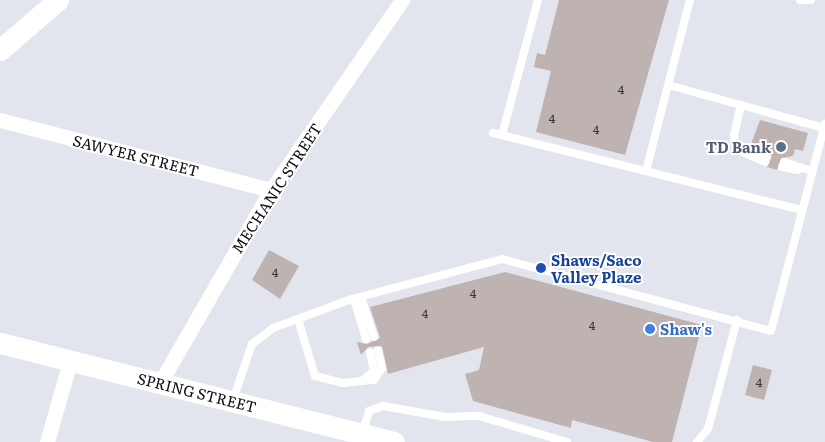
<!DOCTYPE html>
<html>
<head>
<meta charset="utf-8">
<style>
	body { margin:0 }
	#map { position:relative; width:825px; height:442px; overflow:hidden; background:#e3e5ee; font-family:Literata,serif }
	div>[style] { position:absolute }
	.building>* { inset:0; background:#beb3b1 }
	.service>* { height:8px; margin:-4px; padding:0 4px; transform-origin:4px; border-radius:4px; background:#fff }
	.minor>* { height:15px; margin:-7.5px; padding:0 7.5px; transform-origin:7.5px; border-radius:7.5px; background:#fff }
	.secondary>* { height:21px; margin:-10.5px; padding:0 10.5px; transform-origin:10.5px; border-radius:10.5px; background:#fff }
	.dots>* { width:14px; height:14px; translate:-50% -50%; box-sizing:border-box; border:2px solid #fff; border-radius:50% }
	span { translate:-50% -50%; white-space:nowrap; text-align:center; line-height:1.15; -webkit-text-stroke:4px #fff; paint-order:stroke }
	.number-label { font-size:12px; color:#3b383a }
	.number-label span { -webkit-text-stroke-width:0 }
	.service-label { font-size:15px; color:#4e5e75; font-weight:700 }
	.right { translate:-100% -50%; text-align:right }
	.street-label { font-size:15px; color:#0f0f13 }
	.transit-label { font-size:15px; color:#164399; font-weight:700 }
	.left { translate:0 -50%; text-align:left }
	.shop-label { font-size:15px; color:#366cbe; font-weight:700 }
</style>
</head>
<body>
<div id="map">
	<div class="building">
		<i style="clip-path:polygon(559px 0,669px 0,625px 155px,536px 132px,551px 71px,534px 67px,537px 53px,545px 55px)"></i>
		<i style="clip-path:polygon(760px 120px,808px 133px,803px 151px,795px 149px,793px 156px,781px 158px,777px 170px,767px 167px,772px 157px,769px 149px,751px 144px)"></i>
		<i style="clip-path:polygon(269px 250px,299px 266px,280px 299px,252px 280px)"></i>
		<i style="clip-path:polygon(505px 272px,702px 325px,672px 442px,653px 442px,572px 420px,571px 428px,473px 401px,465px 374px,479px 370px,484px 347px,388px 374px,382px 346px,368px 347px,361px 355px,357px 342px,367px 344px,380px 338px,370px 307px)"></i>
		<i style="clip-path:polygon(753px 365px,772px 370px,764px 400px,745px 395px)"></i>
	</div>
	<div class="service">
		<i style="left:800px;top:0;width:11px"></i>
		<i style="left:668px;top:85px;width:162px;rotate:15.4deg"></i>
		<i style="left:741px;top:105px;width:31px;rotate:103deg"></i>
		<i style="left:734px;top:135px;width:14px;rotate:82deg"></i>
		<i style="left:736px;top:149px;width:32px;rotate:24deg"></i>
		<i style="left:493px;top:133px;width:317px;rotate:14deg"></i>
		<i style="left:502px;top:135px;width:140px;rotate:-75.1deg"></i>
		<i style="left:737px;top:144px;width:32px;rotate:24deg"></i>
		<i style="left:784px;top:162px;width:29px;rotate:18deg"></i>
		<i style="left:782px;top:167px;width:16px;rotate:11deg"></i>
		<i style="left:646px;top:171px;width:177px;rotate:-75.6deg"></i>
		<i style="left:361px;top:297px;width:42px;rotate:72deg"></i>
		<i style="left:354px;top:299px;width:42px;rotate:73.3deg"></i>
		<i style="left:298px;top:319px;width:59px;rotate:73.4deg"></i>
		<i style="left:315px;top:376px;width:29px;rotate:14deg"></i>
		<i style="left:343px;top:383px;width:31px;rotate:-6deg"></i>
		<i style="left:374px;top:380px;width:14px;rotate:-56deg"></i>
		<i style="left:382px;top:368px;width:18px;rotate:-103deg"></i>
		<i style="left:363px;top:380px;width:14px;rotate:-39deg"></i>
		<i style="left:374px;top:371px;width:19px;rotate:-102deg"></i>
		<i style="left:233px;top:400px;width:59px;rotate:-71.3deg"></i>
		<i style="left:252px;top:344px;width:26px;rotate:-37deg"></i>
		<i style="left:273px;top:328px;width:84px;rotate:-20.2deg"></i>
		<i style="left:352px;top:299px;width:155px;rotate:-14.9deg"></i>
		<i style="left:502px;top:259px;width:278px;rotate:15deg"></i>
		<i style="left:771px;top:331px;width:214px;rotate:-75.4deg"></i>
		<i style="left:362px;top:433px;width:23px;rotate:-72deg"></i>
		<i style="left:369px;top:411px;width:15px;rotate:-20deg"></i>
		<i style="left:383px;top:406px;width:63px;rotate:10.1deg"></i>
		<i style="left:445px;top:417px;width:34px;rotate:-2deg"></i>
		<i style="left:479px;top:416px;width:92px;rotate:16.5deg"></i>
		<i style="left:697px;top:442px;width:17px;rotate:-50deg"></i>
		<i style="left:708px;top:429px;width:113px;rotate:-75.1deg"></i>
	</div>
	<div class="minor">
		<i style="left:0;top:120px;width:280px;rotate:14.5deg"></i>
		<i style="left:160px;top:383px;width:223px;rotate:-60.1deg"></i>
		<i style="left:271px;top:190px;width:231px;rotate:-55.4deg"></i>
		<i style="left:47px;top:442px;width:84px;rotate:-74.1deg"></i>
	</div>
	<div class="secondary">
		<i style="left:0;top:50px;width:77px;rotate:-40.8deg"></i>
		<i style="left:0;top:343px;width:406px;rotate:14.1deg"></i>
	</div>
	<div class="dots">
		<i style="left:781px;top:147px;background:#5c6f8a"></i>
		<i style="left:541px;top:268px;background:#1a4fb4"></i>
		<i style="left:650px;top:329px;background:#3f7fe0"></i>
	</div>
	<div class="number-label">
		<span style="left:621px;top:90px">4</span>
		<span style="left:552px;top:119px">4</span>
		<span style="left:596px;top:130px">4</span>
		<span style="left:275px;top:273px">4</span>
		<span style="left:473px;top:294px">4</span>
		<span style="left:425px;top:314px">4</span>
		<span style="left:592px;top:326px">4</span>
		<span style="left:759px;top:383px">4</span>
	</div>
	<div class="service-label">
		<span class="right" style="left:771px;top:147px">TD Bank</span>
	</div>
	<div class="street-label">
		<span style="left:136px;top:155px;rotate:14deg">SAWYER STREET</span>
		<span style="left:276px;top:188px;rotate:-57deg">MECHANIC STREET</span>
		<span style="left:197px;top:392px;rotate:14deg">SPRING STREET</span>
	</div>
	<div class="transit-label">
		<span class="left" style="left:551px;top:268px">Shaws/Saco<br>Valley Plaze</span>
	</div>
	<div class="shop-label">
		<span class="left" style="left:660px;top:329px">Shaw's</span>
	</div>
</div>
</body>
</html>
